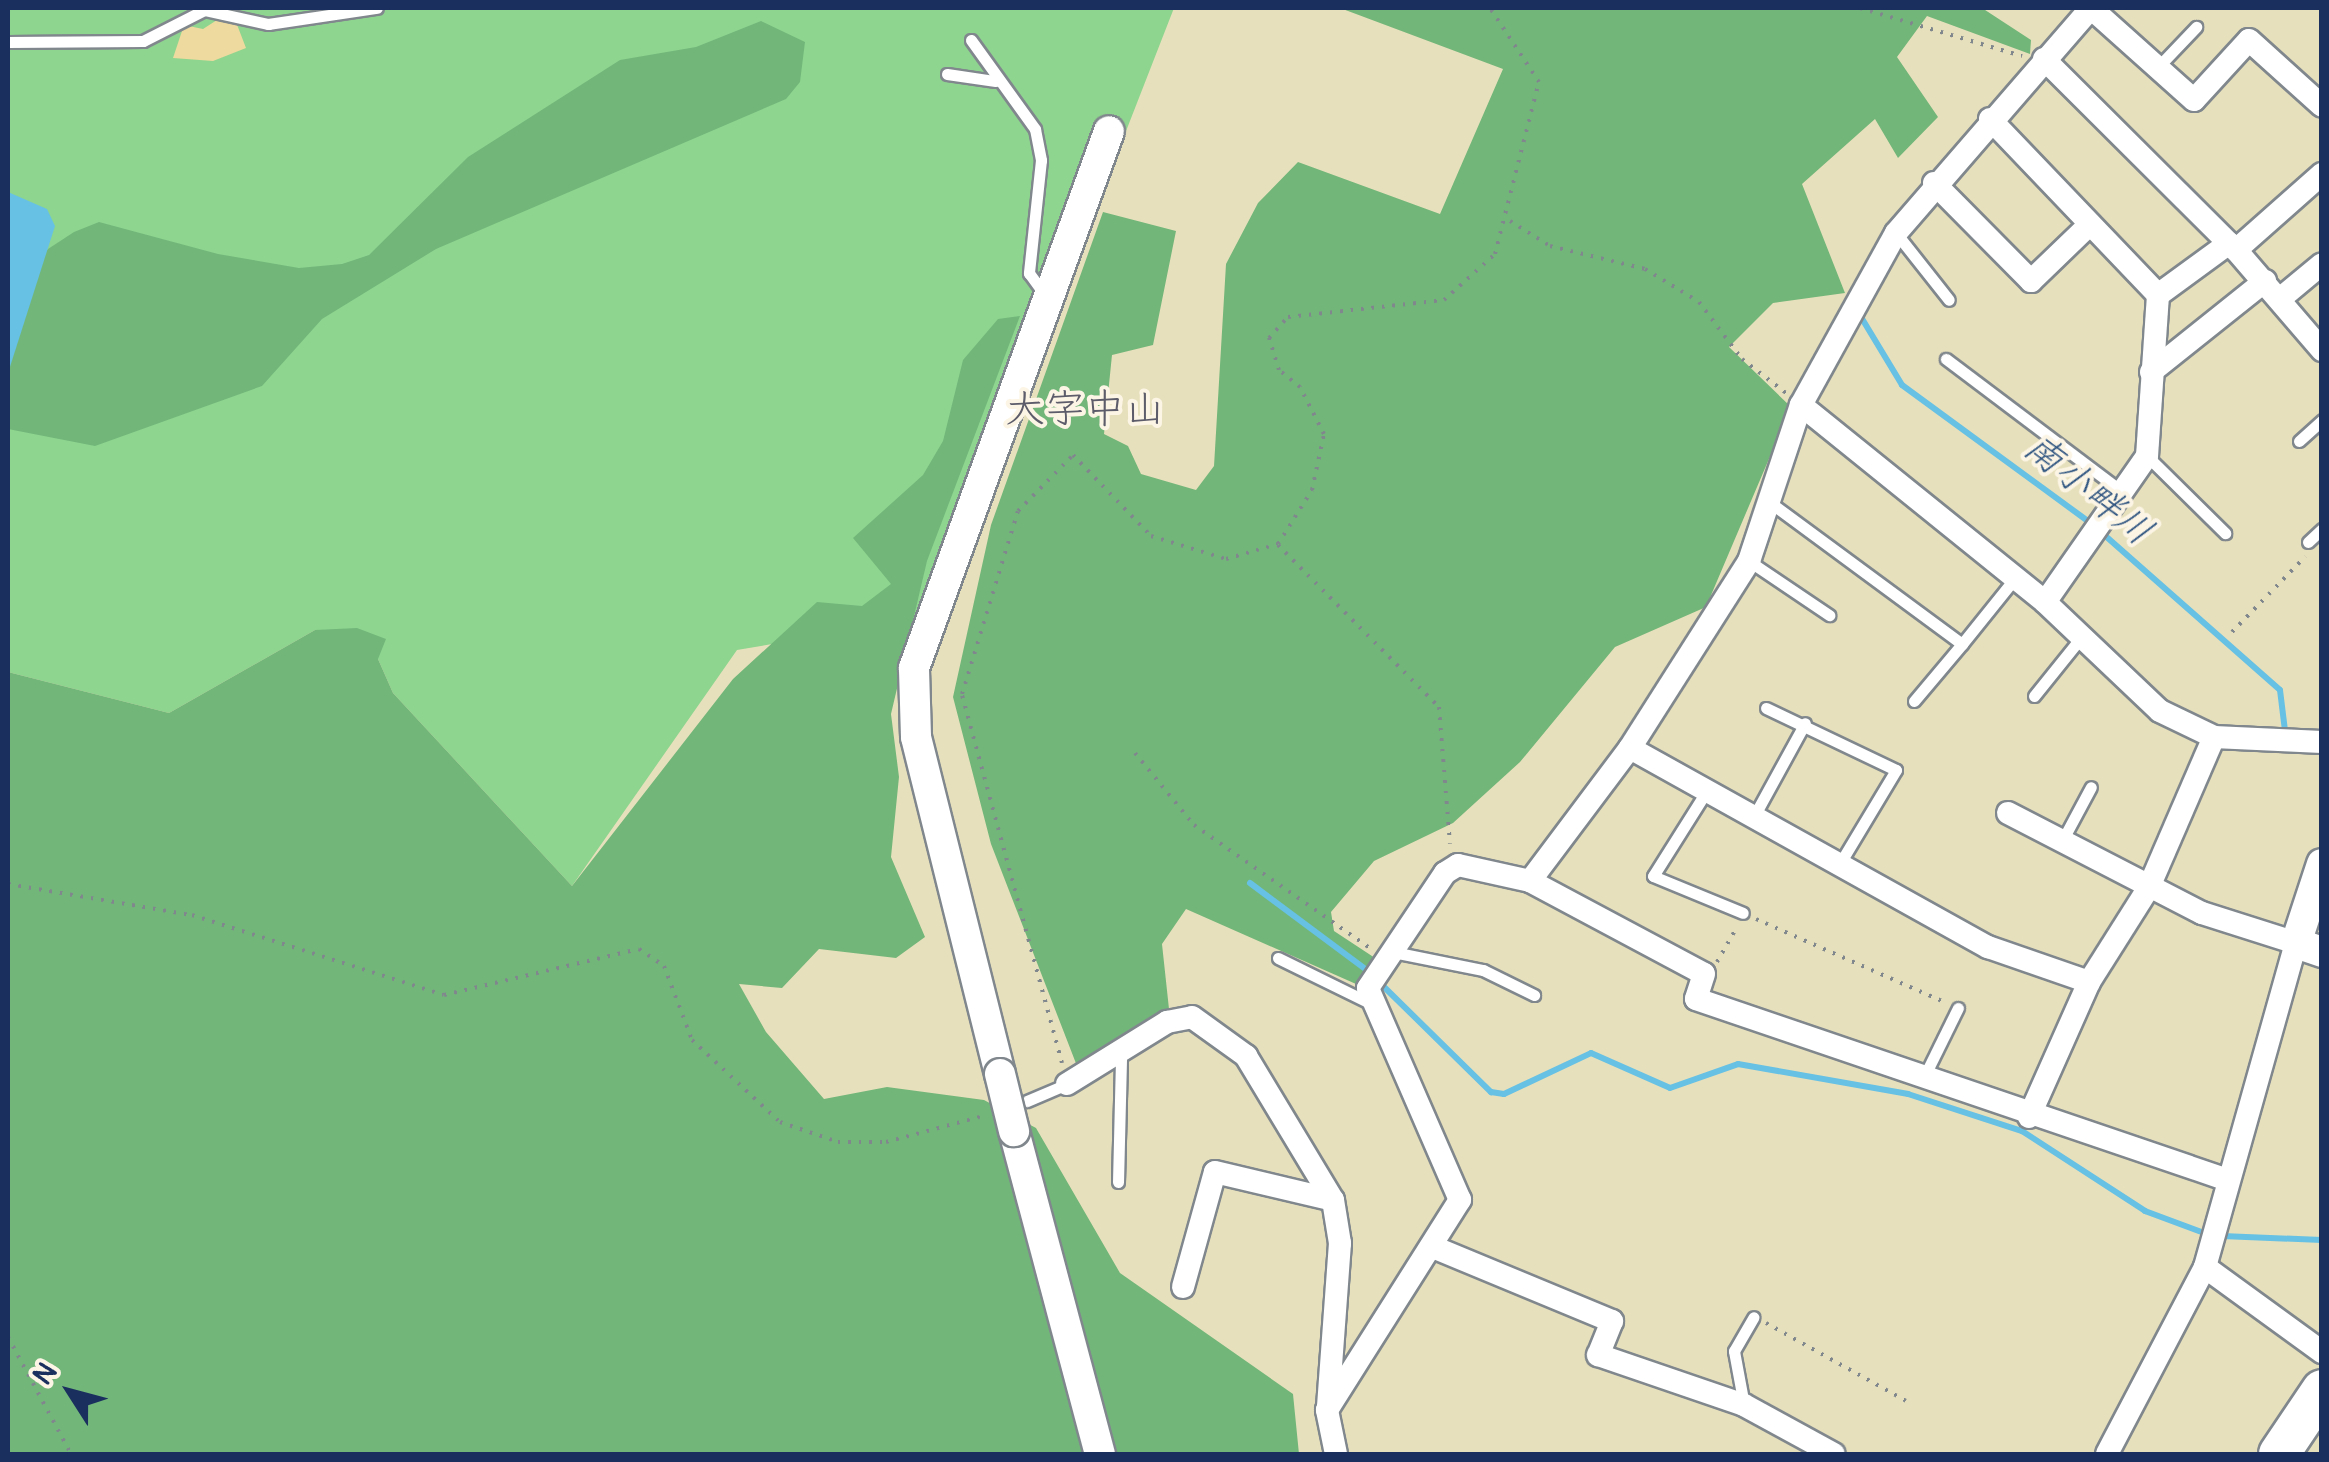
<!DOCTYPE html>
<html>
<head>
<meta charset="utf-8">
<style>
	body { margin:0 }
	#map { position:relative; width:2329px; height:1462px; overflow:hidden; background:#e7e0bc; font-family:Pangolin,"Klee One",sans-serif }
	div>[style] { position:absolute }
	.green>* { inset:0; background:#8ed58f }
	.forest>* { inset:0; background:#72b67a }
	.sand>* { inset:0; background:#eeda9e }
	.water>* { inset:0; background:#66c1e4 }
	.stream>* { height:6px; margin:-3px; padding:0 3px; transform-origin:3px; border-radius:3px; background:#66c1e4 }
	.path>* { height:4px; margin-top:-2px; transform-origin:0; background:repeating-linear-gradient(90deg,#81888d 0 2.5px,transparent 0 10.5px) }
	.roads { filter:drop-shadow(2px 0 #81888d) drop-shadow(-2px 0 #81888d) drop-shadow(0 2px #81888d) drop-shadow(0 -2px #81888d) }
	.service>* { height:11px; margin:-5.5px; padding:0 5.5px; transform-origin:5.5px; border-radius:5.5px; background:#fff }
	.minor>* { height:22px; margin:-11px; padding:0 11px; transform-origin:11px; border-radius:11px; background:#fff }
	.tertiary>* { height:30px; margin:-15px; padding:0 15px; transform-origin:15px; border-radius:15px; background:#fff }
	.trunk>* { height:40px; margin:-20px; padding:0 20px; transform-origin:20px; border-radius:20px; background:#fff }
	.bridges { filter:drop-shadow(2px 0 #81888d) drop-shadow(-2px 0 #81888d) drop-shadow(0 2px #81888d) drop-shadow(0 -2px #81888d) }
	.tertiary-bridge>* { height:30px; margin:-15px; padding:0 15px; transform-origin:15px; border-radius:15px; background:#fff }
	span { translate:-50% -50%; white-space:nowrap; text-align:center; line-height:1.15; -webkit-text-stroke:8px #fcf5e5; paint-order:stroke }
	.water-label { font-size:38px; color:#2e5480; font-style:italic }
	.quarter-label { font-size:40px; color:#5c5c6a }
	.frame { position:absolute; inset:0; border:10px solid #1b2f5e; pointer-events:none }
	.north { position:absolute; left:20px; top:1342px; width:100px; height:100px; -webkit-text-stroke:8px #fcf5e5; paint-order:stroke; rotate:306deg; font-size:28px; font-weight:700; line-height:40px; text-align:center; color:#1b2f5e }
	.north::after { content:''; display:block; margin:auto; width:35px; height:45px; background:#1b2f5e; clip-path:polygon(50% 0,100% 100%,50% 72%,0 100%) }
</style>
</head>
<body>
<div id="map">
	<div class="green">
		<i style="clip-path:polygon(8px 8px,1174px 8px,937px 616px,737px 650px,572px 886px,393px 693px,378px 659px,315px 630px,169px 713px,8px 672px)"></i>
	</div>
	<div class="forest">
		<i style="clip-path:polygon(1340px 8px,1982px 8px,2031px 40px,2030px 54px,1927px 16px,1897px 57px,1938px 117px,1898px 158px,1875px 119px,1802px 184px,1845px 293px,1773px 303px,1729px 347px,1791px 407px,1706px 607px,1615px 647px,1520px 762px,1453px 823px,1374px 861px,1331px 912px,1334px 931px,1375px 958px,1356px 984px,1186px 909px,1162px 944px,1169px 1009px,1077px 1066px,991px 844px,953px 697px,991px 525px,1103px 212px,1176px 231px,1153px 345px,1112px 355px,1104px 434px,1128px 446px,1141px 474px,1196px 490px,1214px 466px,1226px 264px,1258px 203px,1298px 162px,1440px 214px,1503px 69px)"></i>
		<i style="clip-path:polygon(761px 21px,805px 42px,800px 82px,786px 99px,436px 249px,322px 319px,262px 386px,95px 446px,8px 429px,8px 303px,48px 249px,74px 232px,99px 222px,218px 254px,299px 268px,342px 264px,369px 255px,468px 157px,620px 60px,696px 47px)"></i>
		<i style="clip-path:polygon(1020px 316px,927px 561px,891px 714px,899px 777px,891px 857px,925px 937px,896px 958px,819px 949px,782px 988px,739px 984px,766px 1032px,824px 1099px,887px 1087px,984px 1100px,1036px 1128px,1120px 1273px,1293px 1394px,1299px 1454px,8px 1454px,8px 672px,169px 713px,315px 630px,357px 628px,386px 639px,378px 659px,393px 693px,572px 886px,733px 679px,817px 602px,862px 606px,891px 584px,853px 538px,923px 475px,943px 441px,963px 360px,998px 319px)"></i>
	</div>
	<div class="sand">
		<i style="clip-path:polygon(217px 20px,236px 22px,246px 48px,213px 61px,173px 58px,184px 25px,203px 29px)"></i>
	</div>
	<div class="water">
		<i style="clip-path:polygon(8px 192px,47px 209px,55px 226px,8px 373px)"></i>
	</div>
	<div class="stream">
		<i style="left:1858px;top:312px;width:85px;rotate:58.9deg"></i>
		<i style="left:1902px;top:385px;width:237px;rotate:36.2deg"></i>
		<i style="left:2093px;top:525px;width:249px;rotate:41.4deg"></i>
		<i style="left:2280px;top:690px;width:41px;rotate:83deg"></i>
		<i style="left:1250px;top:883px;width:147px;rotate:36.7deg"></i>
		<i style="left:1380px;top:983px;width:156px;rotate:44.5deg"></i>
		<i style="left:1491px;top:1092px;width:13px;rotate:9deg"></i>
		<i style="left:1504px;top:1094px;width:96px;rotate:-25.2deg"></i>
		<i style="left:1591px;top:1053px;width:86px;rotate:23.9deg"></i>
		<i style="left:1670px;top:1088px;width:72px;rotate:-19.4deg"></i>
		<i style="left:1738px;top:1064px;width:173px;rotate:10deg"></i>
		<i style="left:1908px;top:1094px;width:120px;rotate:18deg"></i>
		<i style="left:2022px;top:1131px;width:147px;rotate:33deg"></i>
		<i style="left:2145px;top:1211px;width:66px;rotate:20.4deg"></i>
		<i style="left:2222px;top:1236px;width:100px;rotate:2.3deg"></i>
	</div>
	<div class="path">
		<i style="left:1860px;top:8px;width:169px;rotate:16.5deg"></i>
		<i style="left:1510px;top:221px;width:47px;rotate:32deg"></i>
		<i style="left:1550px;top:246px;width:98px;rotate:13.6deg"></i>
		<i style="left:1645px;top:269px;width:63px;rotate:31.4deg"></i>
		<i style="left:1699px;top:302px;width:71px;rotate:53deg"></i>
		<i style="left:1742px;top:359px;width:56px;rotate:37.7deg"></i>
		<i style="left:1278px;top:545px;width:228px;rotate:45.2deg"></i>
		<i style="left:1439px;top:707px;width:137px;rotate:85.4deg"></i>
		<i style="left:2232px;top:632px;width:105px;rotate:-45.8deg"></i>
		<i style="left:1135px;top:753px;width:93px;rotate:50.7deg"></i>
		<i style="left:1194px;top:825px;width:213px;rotate:35deg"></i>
		<i style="left:8px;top:884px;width:187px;rotate:9.6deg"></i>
		<i style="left:192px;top:915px;width:264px;rotate:17.6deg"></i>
		<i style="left:444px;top:995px;width:200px;rotate:-13.3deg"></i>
		<i style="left:639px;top:949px;width:30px;rotate:34deg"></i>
		<i style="left:664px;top:966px;width:79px;rotate:69.3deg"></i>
		<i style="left:692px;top:1040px;width:120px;rotate:43deg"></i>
		<i style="left:780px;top:1122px;width:61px;rotate:19deg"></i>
		<i style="left:838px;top:1142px;width:48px"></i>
		<i style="left:886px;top:1142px;width:100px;rotate:-15deg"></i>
		<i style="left:1756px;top:919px;width:206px;rotate:23.8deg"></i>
		<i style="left:1717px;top:962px;width:40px;rotate:-60.3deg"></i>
		<i style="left:1062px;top:1063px;width:382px;rotate:-105.2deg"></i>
		<i style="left:962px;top:694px;width:191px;rotate:-73deg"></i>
		<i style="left:1018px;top:511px;width:78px;rotate:-45.5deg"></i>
		<i style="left:1073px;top:455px;width:112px;rotate:46.1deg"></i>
		<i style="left:1151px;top:536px;width:78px;rotate:17deg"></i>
		<i style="left:1226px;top:559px;width:54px;rotate:-16.1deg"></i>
		<i style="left:1278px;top:544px;width:64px;rotate:-57.8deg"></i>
		<i style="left:1312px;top:490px;width:57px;rotate:-77.9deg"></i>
		<i style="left:1324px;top:434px;width:53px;rotate:-117.1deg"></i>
		<i style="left:1300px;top:387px;width:27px;rotate:-141deg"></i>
		<i style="left:1279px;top:370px;width:34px;rotate:-107deg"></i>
		<i style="left:1269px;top:338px;width:28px;rotate:-48deg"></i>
		<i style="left:1288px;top:317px;width:157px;rotate:-6.2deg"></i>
		<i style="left:1444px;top:300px;width:69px;rotate:-42deg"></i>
		<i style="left:1495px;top:254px;width:178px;rotate:-75.7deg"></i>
		<i style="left:1539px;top:82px;width:89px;rotate:-123.5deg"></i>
		<i style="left:1766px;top:1323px;width:160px;rotate:29.1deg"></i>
		<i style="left:8px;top:1337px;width:133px;rotate:61.7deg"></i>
	</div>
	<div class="roads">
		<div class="service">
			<i style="left:971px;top:40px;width:110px;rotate:54.3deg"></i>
			<i style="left:1035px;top:129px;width:32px;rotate:79deg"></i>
			<i style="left:1041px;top:160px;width:114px;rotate:96.1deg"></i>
			<i style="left:1029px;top:273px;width:29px;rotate:54deg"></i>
			<i style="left:8px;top:42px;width:135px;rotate:-0.4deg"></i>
			<i style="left:143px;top:41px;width:68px;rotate:-26.9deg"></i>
			<i style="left:204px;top:10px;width:66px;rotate:12.3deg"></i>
			<i style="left:268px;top:24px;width:110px;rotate:-8.4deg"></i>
			<i style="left:2157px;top:68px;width:57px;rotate:-46.4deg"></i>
			<i style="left:947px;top:74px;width:49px;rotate:8.3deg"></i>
			<i style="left:1896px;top:233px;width:85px;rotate:51.7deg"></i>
			<i style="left:1946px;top:359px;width:219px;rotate:37deg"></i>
			<i style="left:2299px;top:441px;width:31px;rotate:-42deg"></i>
			<i style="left:2147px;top:456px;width:110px;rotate:44.6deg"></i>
			<i style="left:1768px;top:501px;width:241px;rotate:36.4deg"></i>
			<i style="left:1962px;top:644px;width:85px;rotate:-51.2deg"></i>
			<i style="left:2308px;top:542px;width:19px;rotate:-43deg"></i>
			<i style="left:1749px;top:561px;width:97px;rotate:34deg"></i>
			<i style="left:2034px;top:696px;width:78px;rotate:-51.2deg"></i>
			<i style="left:1914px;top:701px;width:75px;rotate:-49.9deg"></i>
			<i style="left:1766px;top:708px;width:144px;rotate:25.5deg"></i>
			<i style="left:1896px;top:770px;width:111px;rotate:121deg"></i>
			<i style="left:1706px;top:792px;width:99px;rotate:122.2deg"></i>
			<i style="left:1653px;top:876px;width:97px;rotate:22.3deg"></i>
			<i style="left:1753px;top:818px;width:108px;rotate:-61.3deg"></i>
			<i style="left:2062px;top:841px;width:61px;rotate:-61.8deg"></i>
			<i style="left:1393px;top:952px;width:92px;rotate:11.3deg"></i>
			<i style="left:1483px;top:970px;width:57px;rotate:26.1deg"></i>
			<i style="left:1278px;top:958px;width:107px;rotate:26.1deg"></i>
			<i style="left:1923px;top:1079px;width:79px;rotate:-63.8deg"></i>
			<i style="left:1027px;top:1101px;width:43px;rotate:-23deg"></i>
			<i style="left:1118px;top:1182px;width:127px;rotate:-88.6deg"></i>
			<i style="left:1744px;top:1405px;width:55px;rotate:-100.5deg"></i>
			<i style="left:1734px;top:1351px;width:39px;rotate:-60deg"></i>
		</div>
		<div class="minor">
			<i style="left:2044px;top:59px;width:271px;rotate:44.9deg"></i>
			<i style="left:2236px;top:250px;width:132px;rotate:49.3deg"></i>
			<i style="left:1990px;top:119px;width:243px;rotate:46.3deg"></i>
			<i style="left:2158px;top:295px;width:161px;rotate:93.9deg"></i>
			<i style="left:2147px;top:456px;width:178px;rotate:124.9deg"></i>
			<i style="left:1934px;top:183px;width:138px;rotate:45.3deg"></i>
			<i style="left:2031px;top:281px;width:82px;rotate:-44deg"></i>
			<i style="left:2236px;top:250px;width:115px;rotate:-41.5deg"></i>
			<i style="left:2158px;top:295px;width:88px;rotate:-36.2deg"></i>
			<i style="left:2281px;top:298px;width:53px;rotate:-39.7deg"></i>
			<i style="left:2151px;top:372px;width:146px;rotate:-38.6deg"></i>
			<i style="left:1801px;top:405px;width:314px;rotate:38.9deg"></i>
			<i style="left:2045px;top:602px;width:158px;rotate:43.5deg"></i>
			<i style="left:2160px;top:711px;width:60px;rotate:25.7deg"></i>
			<i style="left:2214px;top:737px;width:108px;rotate:2.7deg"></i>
			<i style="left:1630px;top:748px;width:410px;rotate:29.1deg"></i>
			<i style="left:1988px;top:947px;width:107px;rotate:19.1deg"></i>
			<i style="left:2008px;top:813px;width:218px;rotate:27.3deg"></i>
			<i style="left:2202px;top:913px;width:99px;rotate:17.7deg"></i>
			<i style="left:2296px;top:943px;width:337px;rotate:105.7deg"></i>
			<i style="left:2205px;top:1267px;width:211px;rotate:117.7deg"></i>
			<i style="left:1530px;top:881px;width:197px;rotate:28.1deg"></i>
			<i style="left:1704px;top:974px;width:26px;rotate:108deg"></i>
			<i style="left:1696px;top:999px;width:559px;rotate:18.79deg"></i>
			<i style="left:1067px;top:1084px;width:118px;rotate:-31.8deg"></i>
			<i style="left:1167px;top:1022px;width:25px;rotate:-11deg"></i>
			<i style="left:1192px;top:1017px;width:67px;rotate:35.8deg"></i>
			<i style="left:1246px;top:1056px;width:168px;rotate:58.9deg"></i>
			<i style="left:1333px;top:1200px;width:44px;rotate:80.8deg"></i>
			<i style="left:1340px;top:1243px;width:163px;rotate:94.2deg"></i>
			<i style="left:2029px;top:1117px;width:148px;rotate:-66deg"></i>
			<i style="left:2089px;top:982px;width:112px;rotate:-57.7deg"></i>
			<i style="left:2149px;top:887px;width:163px;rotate:-66.6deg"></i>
			<i style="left:1433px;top:1247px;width:194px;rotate:22.5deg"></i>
			<i style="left:1612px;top:1321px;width:37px;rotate:112deg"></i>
			<i style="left:1598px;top:1355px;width:154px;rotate:18.9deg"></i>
			<i style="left:1744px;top:1405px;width:102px;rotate:28.6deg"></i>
			<i style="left:2205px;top:1267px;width:145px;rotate:36deg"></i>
			<i style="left:1183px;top:1287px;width:119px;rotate:-74.5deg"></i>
			<i style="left:1215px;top:1172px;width:121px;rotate:13.3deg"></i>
			<i style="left:1336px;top:1454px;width:45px;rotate:-101.6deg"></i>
			<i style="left:1327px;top:1410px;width:249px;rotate:-57.7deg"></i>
			<i style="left:1460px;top:1200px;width:231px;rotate:-113.5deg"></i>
			<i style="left:1368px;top:988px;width:138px;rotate:-56.2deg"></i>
			<i style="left:1445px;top:873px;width:15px;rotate:-32deg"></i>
			<i style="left:1458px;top:865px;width:74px;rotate:12.5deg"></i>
			<i style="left:1530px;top:881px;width:166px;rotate:-53.1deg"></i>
			<i style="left:1630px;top:748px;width:222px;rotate:-57.5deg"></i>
			<i style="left:1749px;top:561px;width:164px;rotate:-71.6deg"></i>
			<i style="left:1801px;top:405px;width:196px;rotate:-61.1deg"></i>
			<i style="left:1896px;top:233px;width:298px;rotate:-49.1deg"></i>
			<i style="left:2091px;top:8px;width:138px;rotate:41.8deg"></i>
			<i style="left:2194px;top:100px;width:81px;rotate:-47.5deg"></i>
			<i style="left:2249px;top:40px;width:98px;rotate:42.1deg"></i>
		</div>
		<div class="tertiary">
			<i style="left:2322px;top:864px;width:83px;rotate:108.2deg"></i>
			<i style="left:2296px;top:943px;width:28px;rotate:19deg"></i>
			<i style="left:1000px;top:1074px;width:347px;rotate:-104deg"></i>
			<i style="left:916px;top:737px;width:69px;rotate:-91.7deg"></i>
			<i style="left:914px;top:668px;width:571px;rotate:-70.04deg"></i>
			<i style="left:1014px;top:1131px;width:334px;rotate:75.1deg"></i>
		</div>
		<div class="trunk">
			<i style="left:2279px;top:1454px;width:77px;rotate:-56.1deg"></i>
		</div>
	</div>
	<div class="bridges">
		<div class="tertiary-bridge">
			<i style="left:1000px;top:1074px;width:59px;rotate:76.2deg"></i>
		</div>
	</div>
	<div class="water-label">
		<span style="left:2088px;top:490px;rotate:39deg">南小畔川</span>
	</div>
	<div class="quarter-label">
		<span style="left:1085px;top:410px">大字中山</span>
	</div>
	<div class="frame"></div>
	<div class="north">N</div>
</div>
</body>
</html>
